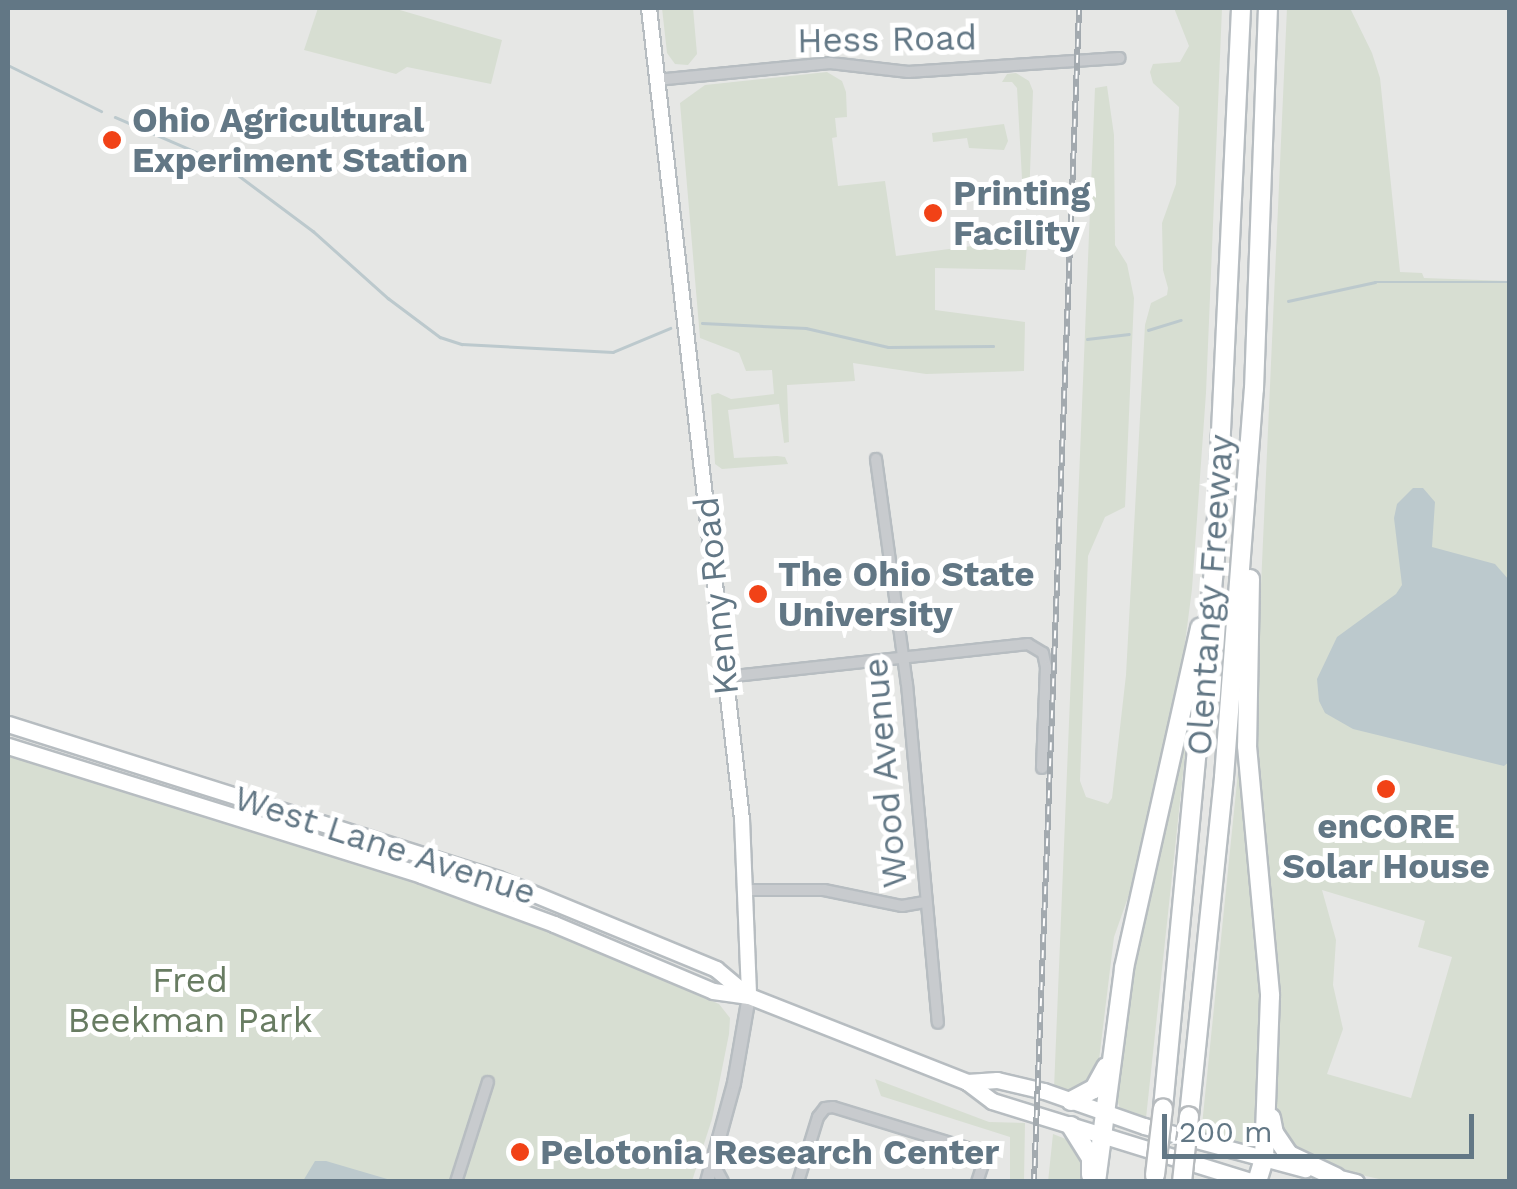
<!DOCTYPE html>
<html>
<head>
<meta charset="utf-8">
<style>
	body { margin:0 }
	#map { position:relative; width:1517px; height:1189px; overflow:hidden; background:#f6f6f2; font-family:"Work Sans",sans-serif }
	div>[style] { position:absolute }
	.built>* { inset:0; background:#e6e7e5 }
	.green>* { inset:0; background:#d7ded2 }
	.water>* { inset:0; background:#bcc9cd }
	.stream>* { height:2.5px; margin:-1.25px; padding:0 1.25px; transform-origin:1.25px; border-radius:1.25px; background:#bcc9cd }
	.roads { filter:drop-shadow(2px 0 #b7bdc1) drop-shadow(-2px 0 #b7bdc1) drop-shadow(0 2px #b7bdc1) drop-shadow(0 -2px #b7bdc1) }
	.minor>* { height:10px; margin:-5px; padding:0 5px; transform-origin:5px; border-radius:5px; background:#c8cbce }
	.tertiary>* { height:12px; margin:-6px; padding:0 6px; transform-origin:6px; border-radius:6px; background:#c8cbce }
	.secondary>* { height:14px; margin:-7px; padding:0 7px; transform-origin:7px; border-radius:7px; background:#fff }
	.primary>* { height:15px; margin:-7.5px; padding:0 7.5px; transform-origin:7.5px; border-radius:7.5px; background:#fff }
	.motorway>* { height:18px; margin:-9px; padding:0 9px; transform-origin:9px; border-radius:9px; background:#fff }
	.rail>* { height:6px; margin-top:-3px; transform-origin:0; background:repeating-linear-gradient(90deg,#fff 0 8px,#a3aaaf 0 16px); box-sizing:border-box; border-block:2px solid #a3aaaf }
	.bridges { filter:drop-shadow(2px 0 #b7bbbe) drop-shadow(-2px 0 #b7bbbe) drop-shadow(0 2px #b7bbbe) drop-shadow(0 -2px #b7bbbe) }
	.motorway-bridge>* { height:18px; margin:-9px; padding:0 9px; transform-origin:9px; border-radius:9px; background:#fff }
	.dots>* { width:28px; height:28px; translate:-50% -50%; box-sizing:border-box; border:5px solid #fff; border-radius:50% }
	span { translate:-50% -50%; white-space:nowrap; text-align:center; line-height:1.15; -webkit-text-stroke:10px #fff; paint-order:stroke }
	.street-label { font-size:35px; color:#627785 }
	.poi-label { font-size:35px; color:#627785; font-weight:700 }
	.left { translate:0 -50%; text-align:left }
	.park-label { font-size:35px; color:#687c62 }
	.frame { position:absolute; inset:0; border:10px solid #627785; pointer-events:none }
	.scale { position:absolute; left:1162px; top:1114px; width:312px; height:45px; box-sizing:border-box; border:5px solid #627785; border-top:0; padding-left:12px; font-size:30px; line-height:35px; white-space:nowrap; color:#627785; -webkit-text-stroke:8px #fff; paint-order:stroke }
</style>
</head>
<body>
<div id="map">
	<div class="built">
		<i style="clip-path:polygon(8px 8px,1509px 8px,1509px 1181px,8px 1181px)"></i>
	</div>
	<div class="green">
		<i style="clip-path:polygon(318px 8px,393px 8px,502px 40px,491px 84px,407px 67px,396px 74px,304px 50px)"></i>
		<i style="clip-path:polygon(662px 8px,693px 8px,697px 54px,688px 65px,675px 64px,667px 53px)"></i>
		<i style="clip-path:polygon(1174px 8px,1222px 8px,1206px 393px,1192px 589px,1178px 697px,1137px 872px,1114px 937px,1098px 1068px,1096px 1076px,1076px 1093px,1054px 1089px,1095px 88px,1107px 86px,1114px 135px,1115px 245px,1127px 264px,1134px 298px,1125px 507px,1105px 517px,1088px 556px,1080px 781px,1086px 797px,1108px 804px,1112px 798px,1126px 675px,1145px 325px,1151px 303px,1167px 295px,1168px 288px,1163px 270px,1162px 223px,1176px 184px,1179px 107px,1153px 83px,1150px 72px,1153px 64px,1180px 62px,1189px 46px)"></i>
		<i style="clip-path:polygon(evenodd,1287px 8px,1350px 8px,1372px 53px,1380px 78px,1400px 272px,1422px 273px,1424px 278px,1509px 281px,1509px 1181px,1388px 1181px,1317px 1165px,1291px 1148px,1274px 1117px,1278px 960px,1254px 741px,1287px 8px,1322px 890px,1425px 921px,1418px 947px,1452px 957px,1411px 1098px,1327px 1074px,1343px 1029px,1333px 985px,1336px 940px,1322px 890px)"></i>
		<i style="clip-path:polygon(827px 72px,842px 81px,846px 92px,847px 117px,835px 118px,837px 137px,832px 138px,838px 186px,885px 181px,896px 256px,987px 244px,988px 250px,1027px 245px,1025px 270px,935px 268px,935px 310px,1025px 322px,1024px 371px,926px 374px,853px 363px,855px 381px,787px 385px,789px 442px,784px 443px,779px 404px,728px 410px,734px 458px,777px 456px,785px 457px,788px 464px,722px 469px,715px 464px,711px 395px,718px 393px,731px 399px,774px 394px,772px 370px,746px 371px,739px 353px,700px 338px,680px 103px,705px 85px)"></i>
		<i style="clip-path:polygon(1016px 73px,1029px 81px,1033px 91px,1029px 200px,1023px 197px,1017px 88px,1012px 82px,1002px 82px,1007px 74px)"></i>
		<i style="clip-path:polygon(1004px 124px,1008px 141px,1004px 150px,969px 148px,967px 138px,933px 142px,932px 133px)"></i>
		<i style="clip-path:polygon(1181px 745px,1186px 746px,1146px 1118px,1120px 1109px,1117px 1099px,1140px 924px)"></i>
		<i style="clip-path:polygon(8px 753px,412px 879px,535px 923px,719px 1004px,730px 1018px,729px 1034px,712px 1119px,692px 1181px,8px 1181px)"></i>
		<i style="clip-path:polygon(1238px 772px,1243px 772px,1263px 951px,1260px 1138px,1255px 1149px,1201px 1135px)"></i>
		<i style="clip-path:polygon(875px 1079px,989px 1122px,1025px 1123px,1024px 1181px,1010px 1181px,1010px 1137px,881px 1096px)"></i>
		<i style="clip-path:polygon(1053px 1134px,1071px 1141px,1081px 1156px,1087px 1181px,1048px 1182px)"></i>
	</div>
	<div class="water">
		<i style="clip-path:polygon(1413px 488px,1423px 488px,1435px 502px,1432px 547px,1495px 564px,1509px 580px,1510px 761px,1504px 766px,1353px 729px,1325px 713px,1319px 701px,1317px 679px,1337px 637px,1396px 594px,1402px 585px,1394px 518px,1397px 504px)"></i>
		<i style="clip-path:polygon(315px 1161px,326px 1161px,394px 1181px,303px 1181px)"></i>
	</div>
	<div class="stream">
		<i style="left:8px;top:65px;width:104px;rotate:26.3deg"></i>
		<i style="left:115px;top:117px;width:116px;rotate:23.3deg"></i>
		<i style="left:222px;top:163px;width:114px;rotate:36.8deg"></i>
		<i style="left:313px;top:231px;width:101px;rotate:41.8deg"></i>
		<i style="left:388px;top:298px;width:65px;rotate:36.9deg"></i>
		<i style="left:440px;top:337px;width:23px;rotate:18deg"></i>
		<i style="left:462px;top:344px;width:151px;rotate:3deg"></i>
		<i style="left:613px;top:352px;width:62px;rotate:-22.8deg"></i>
		<i style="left:1288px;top:301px;width:89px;rotate:-12.3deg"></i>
		<i style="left:1375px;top:282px;width:135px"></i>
		<i style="left:702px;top:323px;width:104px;rotate:2.8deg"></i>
		<i style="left:806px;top:328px;width:84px;rotate:13deg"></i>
		<i style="left:888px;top:347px;width:105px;rotate:-0.5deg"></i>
		<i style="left:1148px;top:330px;width:34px;rotate:-17deg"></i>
		<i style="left:1087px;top:339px;width:42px;rotate:-6.8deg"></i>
	</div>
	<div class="roads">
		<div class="minor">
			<i style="left:656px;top:80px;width:175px;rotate:-5.6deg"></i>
			<i style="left:830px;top:63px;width:79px;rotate:6.6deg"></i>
			<i style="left:908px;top:72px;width:212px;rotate:-3.8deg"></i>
			<i style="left:876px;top:459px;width:227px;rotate:82.2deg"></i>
			<i style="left:907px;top:684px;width:340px;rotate:84.8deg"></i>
			<i style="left:725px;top:677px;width:305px;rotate:-6.2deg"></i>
			<i style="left:1028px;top:644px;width:17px;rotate:31deg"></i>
			<i style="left:1043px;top:653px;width:14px;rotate:78deg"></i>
			<i style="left:1046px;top:667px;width:101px;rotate:92.3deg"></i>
			<i style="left:747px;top:890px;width:77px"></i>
			<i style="left:824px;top:890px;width:80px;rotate:11.6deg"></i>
			<i style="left:902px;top:906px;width:23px;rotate:-10deg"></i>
			<i style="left:713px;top:1163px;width:21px;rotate:62deg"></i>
			<i style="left:456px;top:1182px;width:105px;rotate:-72.3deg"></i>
			<i style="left:798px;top:1182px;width:68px;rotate:-72.9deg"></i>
			<i style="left:818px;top:1117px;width:11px;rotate:-52deg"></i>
			<i style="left:825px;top:1108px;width:8px;rotate:-7deg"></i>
			<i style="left:833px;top:1107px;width:147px;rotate:17deg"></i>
			<i style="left:974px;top:1150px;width:17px;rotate:57deg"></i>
			<i style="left:983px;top:1164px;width:19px;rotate:108deg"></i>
		</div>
		<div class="tertiary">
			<i style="left:707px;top:1182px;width:103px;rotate:-74.7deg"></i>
			<i style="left:734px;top:1083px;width:88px;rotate:-80.2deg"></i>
		</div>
		<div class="secondary">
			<i style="left:649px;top:8px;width:816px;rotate:83.46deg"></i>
			<i style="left:742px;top:819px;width:177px;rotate:87.7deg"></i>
		</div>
		<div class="primary">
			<i style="left:8px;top:724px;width:514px;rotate:17.55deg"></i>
			<i style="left:498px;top:879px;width:236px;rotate:22.4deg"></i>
			<i style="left:716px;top:969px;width:39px;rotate:40deg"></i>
			<i style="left:8px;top:746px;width:433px;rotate:17.3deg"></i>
			<i style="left:421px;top:875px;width:142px;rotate:20.2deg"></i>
			<i style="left:554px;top:924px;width:173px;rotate:22.8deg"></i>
			<i style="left:713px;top:991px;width:36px;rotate:8deg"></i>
			<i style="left:749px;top:996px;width:234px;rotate:21.5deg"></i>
			<i style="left:967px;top:1082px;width:31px;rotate:37deg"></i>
			<i style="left:992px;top:1101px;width:273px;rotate:17.2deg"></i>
			<i style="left:967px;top:1082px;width:30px;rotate:-4deg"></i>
			<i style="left:997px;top:1080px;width:48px;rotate:13.2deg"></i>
			<i style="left:1044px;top:1091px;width:106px;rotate:19.3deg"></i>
			<i style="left:1144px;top:1126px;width:167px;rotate:15deg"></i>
			<i style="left:1328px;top:1175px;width:29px;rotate:14deg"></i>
		</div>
		<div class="motorway">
			<i style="left:1250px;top:579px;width:167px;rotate:91deg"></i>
			<i style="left:1247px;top:746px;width:251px;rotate:84.7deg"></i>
			<i style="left:1270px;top:996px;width:163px;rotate:92.1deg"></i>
			<i style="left:1264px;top:1159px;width:24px;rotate:107deg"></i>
			<i style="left:1071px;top:1101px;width:26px;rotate:-28deg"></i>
			<i style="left:1094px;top:1089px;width:25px;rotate:-61deg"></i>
			<i style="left:1163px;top:1108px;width:552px;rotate:-84.6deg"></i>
			<i style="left:1215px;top:558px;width:551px;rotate:-87.29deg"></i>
			<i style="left:1189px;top:1116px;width:341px;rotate:-84.1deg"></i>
			<i style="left:1224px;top:777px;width:389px;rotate:-85.6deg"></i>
			<i style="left:1254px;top:389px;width:381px;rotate:-87.9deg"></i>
			<i style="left:1271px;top:1118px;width:15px;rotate:79deg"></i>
			<i style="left:1274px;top:1133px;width:27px;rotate:56deg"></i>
			<i style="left:1289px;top:1155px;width:52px;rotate:25.1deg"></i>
			<i style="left:1071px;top:1126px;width:38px;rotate:58deg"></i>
			<i style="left:1091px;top:1158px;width:17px;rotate:90deg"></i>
			<i style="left:1096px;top:1182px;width:216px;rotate:-82.5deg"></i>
			<i style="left:1124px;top:968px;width:349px;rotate:-77.4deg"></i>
		</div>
	</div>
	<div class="rail">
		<i style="left:1034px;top:1182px;width:1175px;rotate:-87.8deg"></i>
	</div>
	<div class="bridges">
		<div class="motorway-bridge">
			<i style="left:1155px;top:1175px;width:67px;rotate:-83.2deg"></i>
			<i style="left:1182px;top:1182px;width:66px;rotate:-83.9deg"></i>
		</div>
	</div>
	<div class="dots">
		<i style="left:112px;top:140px;background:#f14217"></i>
		<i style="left:933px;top:213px;background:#f14217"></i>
		<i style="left:758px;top:594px;background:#f14217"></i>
		<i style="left:1386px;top:789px;background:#f14217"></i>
		<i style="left:520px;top:1152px;background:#f14217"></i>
	</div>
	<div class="street-label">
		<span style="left:887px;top:39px;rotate:-1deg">Hess Road</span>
		<span style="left:1210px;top:595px;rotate:-86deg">Olentangy Freeway</span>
		<span style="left:716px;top:596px;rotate:-96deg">Kenny Road</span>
		<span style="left:885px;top:773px;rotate:-95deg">Wood Avenue</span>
		<span style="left:385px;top:845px;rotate:18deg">West Lane Avenue</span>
	</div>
	<div class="poi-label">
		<span class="left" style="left:132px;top:140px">Ohio Agricultural<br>Experiment Station</span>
		<span class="left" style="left:953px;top:213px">Printing<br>Facility</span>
		<span class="left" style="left:778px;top:594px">The Ohio State<br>University</span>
		<span style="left:1386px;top:846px">enCORE<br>Solar House</span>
		<span class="left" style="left:540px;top:1152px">Pelotonia Research Center</span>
	</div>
	<div class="park-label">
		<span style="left:190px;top:1000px">Fred<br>Beekman Park</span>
	</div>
	<div class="frame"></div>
	<div class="scale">200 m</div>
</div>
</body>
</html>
